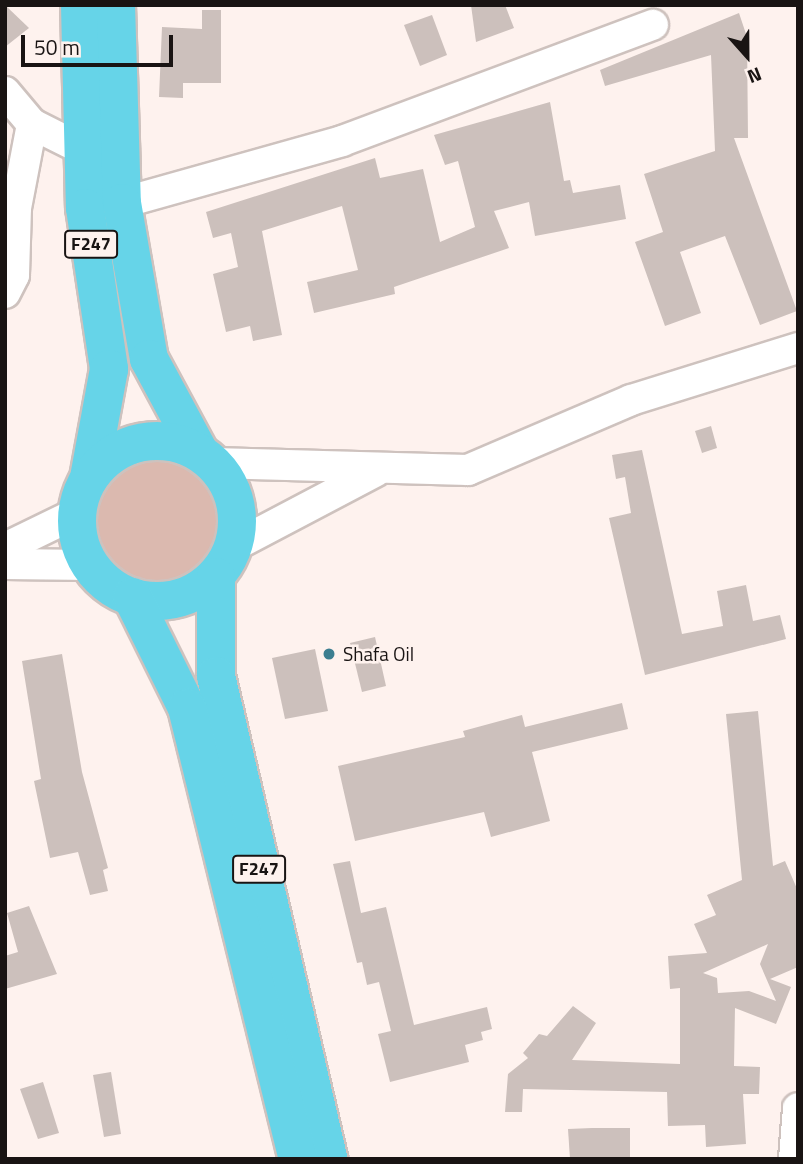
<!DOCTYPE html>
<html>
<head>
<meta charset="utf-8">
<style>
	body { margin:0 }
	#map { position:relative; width:803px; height:1164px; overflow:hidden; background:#fef2ee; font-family:"Titillium Web",sans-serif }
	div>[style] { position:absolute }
	.green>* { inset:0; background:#dbb9af }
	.round { border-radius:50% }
	.building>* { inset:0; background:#ccc0bc }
	.roads { filter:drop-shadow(2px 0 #cec2be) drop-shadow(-2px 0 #cec2be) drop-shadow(0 2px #cec2be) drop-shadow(0 -2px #cec2be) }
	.minor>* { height:30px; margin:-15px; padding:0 15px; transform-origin:15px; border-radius:15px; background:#fff }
	.major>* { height:38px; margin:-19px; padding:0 19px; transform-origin:19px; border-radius:19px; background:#66d4e8 }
	.major>.ring { margin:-19px; padding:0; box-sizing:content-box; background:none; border:38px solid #66d4e8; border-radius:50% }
	.dots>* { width:19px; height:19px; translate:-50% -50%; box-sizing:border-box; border:4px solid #fef2ee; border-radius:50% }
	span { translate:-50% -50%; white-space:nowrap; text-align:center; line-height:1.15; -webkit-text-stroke:5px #fef2ee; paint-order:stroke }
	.shield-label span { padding:2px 5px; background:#fef2ee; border:2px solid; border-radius:5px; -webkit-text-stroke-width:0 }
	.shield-label { font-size:18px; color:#191413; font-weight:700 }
	.poi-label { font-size:19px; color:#191413 }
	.left { translate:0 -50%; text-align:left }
	.frame { position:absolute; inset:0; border:7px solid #191413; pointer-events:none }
	.north { position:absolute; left:712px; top:21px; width:70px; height:70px; -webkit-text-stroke:5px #fef2ee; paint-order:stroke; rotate:159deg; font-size:19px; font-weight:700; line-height:28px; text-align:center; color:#191413 }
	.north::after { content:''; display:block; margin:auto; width:24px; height:32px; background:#191413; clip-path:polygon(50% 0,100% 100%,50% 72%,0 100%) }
	.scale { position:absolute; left:21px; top:35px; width:152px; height:32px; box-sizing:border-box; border:4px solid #191413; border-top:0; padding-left:9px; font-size:21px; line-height:24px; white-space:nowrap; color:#191413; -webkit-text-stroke:5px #fef2ee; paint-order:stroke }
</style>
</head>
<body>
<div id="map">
	<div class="green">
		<i class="round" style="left:88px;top:451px;width:140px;height:140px"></i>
	</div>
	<div class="building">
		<i style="clip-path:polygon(5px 5px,29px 28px,5px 47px)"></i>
		<i style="clip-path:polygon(471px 5px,505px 5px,514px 28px,476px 42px)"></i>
		<i style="clip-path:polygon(202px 10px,221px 10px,221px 83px,183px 83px,183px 98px,159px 97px,162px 27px,202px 29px)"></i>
		<i style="clip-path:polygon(739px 13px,747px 37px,748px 138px,734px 138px,797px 311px,760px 325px,725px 236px,680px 252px,701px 313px,665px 326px,635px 242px,663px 232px,644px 174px,715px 151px,711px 55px,605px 86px,600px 70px)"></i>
		<i style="clip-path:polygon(432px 15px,447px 55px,420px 66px,404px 25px)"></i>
		<i style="clip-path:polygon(550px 102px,564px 181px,570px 180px,573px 193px,620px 185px,626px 219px,535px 236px,529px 202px,494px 211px,509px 248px,394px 287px,395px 294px,314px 313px,307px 282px,358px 270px,342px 206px,262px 231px,282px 335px,253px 341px,250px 326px,226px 332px,213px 274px,238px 267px,231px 233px,213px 238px,206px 212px,375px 158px,380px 178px,423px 169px,440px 242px,475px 227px,458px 161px,445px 165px,434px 135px)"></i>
		<i style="clip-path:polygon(711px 426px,717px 448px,702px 453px,695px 431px)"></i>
		<i style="clip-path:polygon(642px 450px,682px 634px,723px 626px,717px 591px,746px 585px,753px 621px,780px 615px,786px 639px,645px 675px,609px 518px,631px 513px,625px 477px,616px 479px,612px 455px)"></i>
		<i style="clip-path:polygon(375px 637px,386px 686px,362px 692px,350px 643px)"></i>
		<i style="clip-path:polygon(315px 649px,328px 711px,285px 719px,272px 658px)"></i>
		<i style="clip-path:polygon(62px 654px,82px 772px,108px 868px,103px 870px,108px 891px,90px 895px,78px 852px,50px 858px,34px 781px,41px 779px,22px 661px)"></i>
		<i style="clip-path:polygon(622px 703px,628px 729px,532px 752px,550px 821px,491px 837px,484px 812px,355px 841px,338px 766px,465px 737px,463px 731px,522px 715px,525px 727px)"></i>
		<i style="clip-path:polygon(evenodd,758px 711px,773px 866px,785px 861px,798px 891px,798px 967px,770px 979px,791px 987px,776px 1024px,735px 1008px,734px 1066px,760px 1067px,759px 1094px,743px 1094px,746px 1144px,706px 1147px,705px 1125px,668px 1126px,667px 1092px,523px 1089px,522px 1112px,505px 1112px,508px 1074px,528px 1058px,523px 1053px,539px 1034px,547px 1036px,573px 1006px,596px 1023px,572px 1060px,680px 1064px,680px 988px,670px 989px,668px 956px,707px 953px,694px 924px,716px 915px,707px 895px,742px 880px,726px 714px,758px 711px,768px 944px,760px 964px,776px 1001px,749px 991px,718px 993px,717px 978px,703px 973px,768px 944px)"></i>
		<i style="clip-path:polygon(350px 861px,361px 913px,386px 907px,414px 1025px,487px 1007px,492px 1029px,481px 1032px,483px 1040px,465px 1045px,469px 1062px,390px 1082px,378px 1034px,391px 1031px,379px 982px,367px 985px,362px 962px,357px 963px,333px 864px)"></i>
		<i style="clip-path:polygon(29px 906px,57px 974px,5px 989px,5px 956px,18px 952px,7px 913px)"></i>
		<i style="clip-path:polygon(111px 1072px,121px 1134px,104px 1137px,93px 1075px)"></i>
		<i style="clip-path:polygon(43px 1082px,59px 1133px,38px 1139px,20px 1089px)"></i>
		<i style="clip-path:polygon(592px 1128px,630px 1128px,630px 1159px,570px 1159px,568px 1129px)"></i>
	</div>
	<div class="roads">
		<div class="minor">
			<i style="left:5px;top:92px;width:42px;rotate:49.8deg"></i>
			<i style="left:32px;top:124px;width:56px;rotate:26.6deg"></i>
			<i style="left:122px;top:203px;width:229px;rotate:-15.7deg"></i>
			<i style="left:342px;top:141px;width:332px;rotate:-20.5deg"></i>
			<i style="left:5px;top:293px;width:20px;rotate:-63deg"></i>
			<i style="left:14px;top:275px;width:67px;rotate:-88.3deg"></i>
			<i style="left:16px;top:208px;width:86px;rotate:-79.2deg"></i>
			<i style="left:214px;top:463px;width:254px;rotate:1.6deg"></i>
			<i style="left:468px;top:470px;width:177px;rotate:-23.2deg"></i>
			<i style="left:631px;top:400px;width:175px;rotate:-17.3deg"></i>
			<i style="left:234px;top:546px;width:161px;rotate:-27.8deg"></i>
			<i style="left:5px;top:548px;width:80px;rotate:-25.9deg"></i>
			<i style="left:5px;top:564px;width:85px;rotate:0.7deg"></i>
			<i style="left:794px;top:1159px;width:51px;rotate:-85.5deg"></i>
		</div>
		<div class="major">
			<i style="left:80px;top:5px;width:203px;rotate:88.6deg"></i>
			<i style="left:85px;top:208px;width:163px;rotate:81.5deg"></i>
			<i style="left:109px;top:369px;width:111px;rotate:100.4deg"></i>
			<i style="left:116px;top:5px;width:198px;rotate:88.3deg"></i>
			<i style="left:122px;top:203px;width:158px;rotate:80.2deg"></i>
			<i style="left:149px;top:359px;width:106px;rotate:61.7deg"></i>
			<i class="ring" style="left:77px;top:441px;width:122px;height:122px"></i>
			<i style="left:216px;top:577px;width:99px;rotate:90deg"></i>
			<i style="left:216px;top:676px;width:496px;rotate:76.9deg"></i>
			<i style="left:132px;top:597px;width:124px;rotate:63.6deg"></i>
			<i style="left:187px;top:708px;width:464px;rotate:76.2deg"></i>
		</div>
	</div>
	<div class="dots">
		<i style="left:329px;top:654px;background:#3c7e90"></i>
	</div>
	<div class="shield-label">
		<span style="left:91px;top:244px">F247</span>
		<span style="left:259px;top:869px">F247</span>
	</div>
	<div class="poi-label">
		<span class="left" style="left:343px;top:654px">Shafa Oil</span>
	</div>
	<div class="frame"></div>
	<div class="north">N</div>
	<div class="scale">50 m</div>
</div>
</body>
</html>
